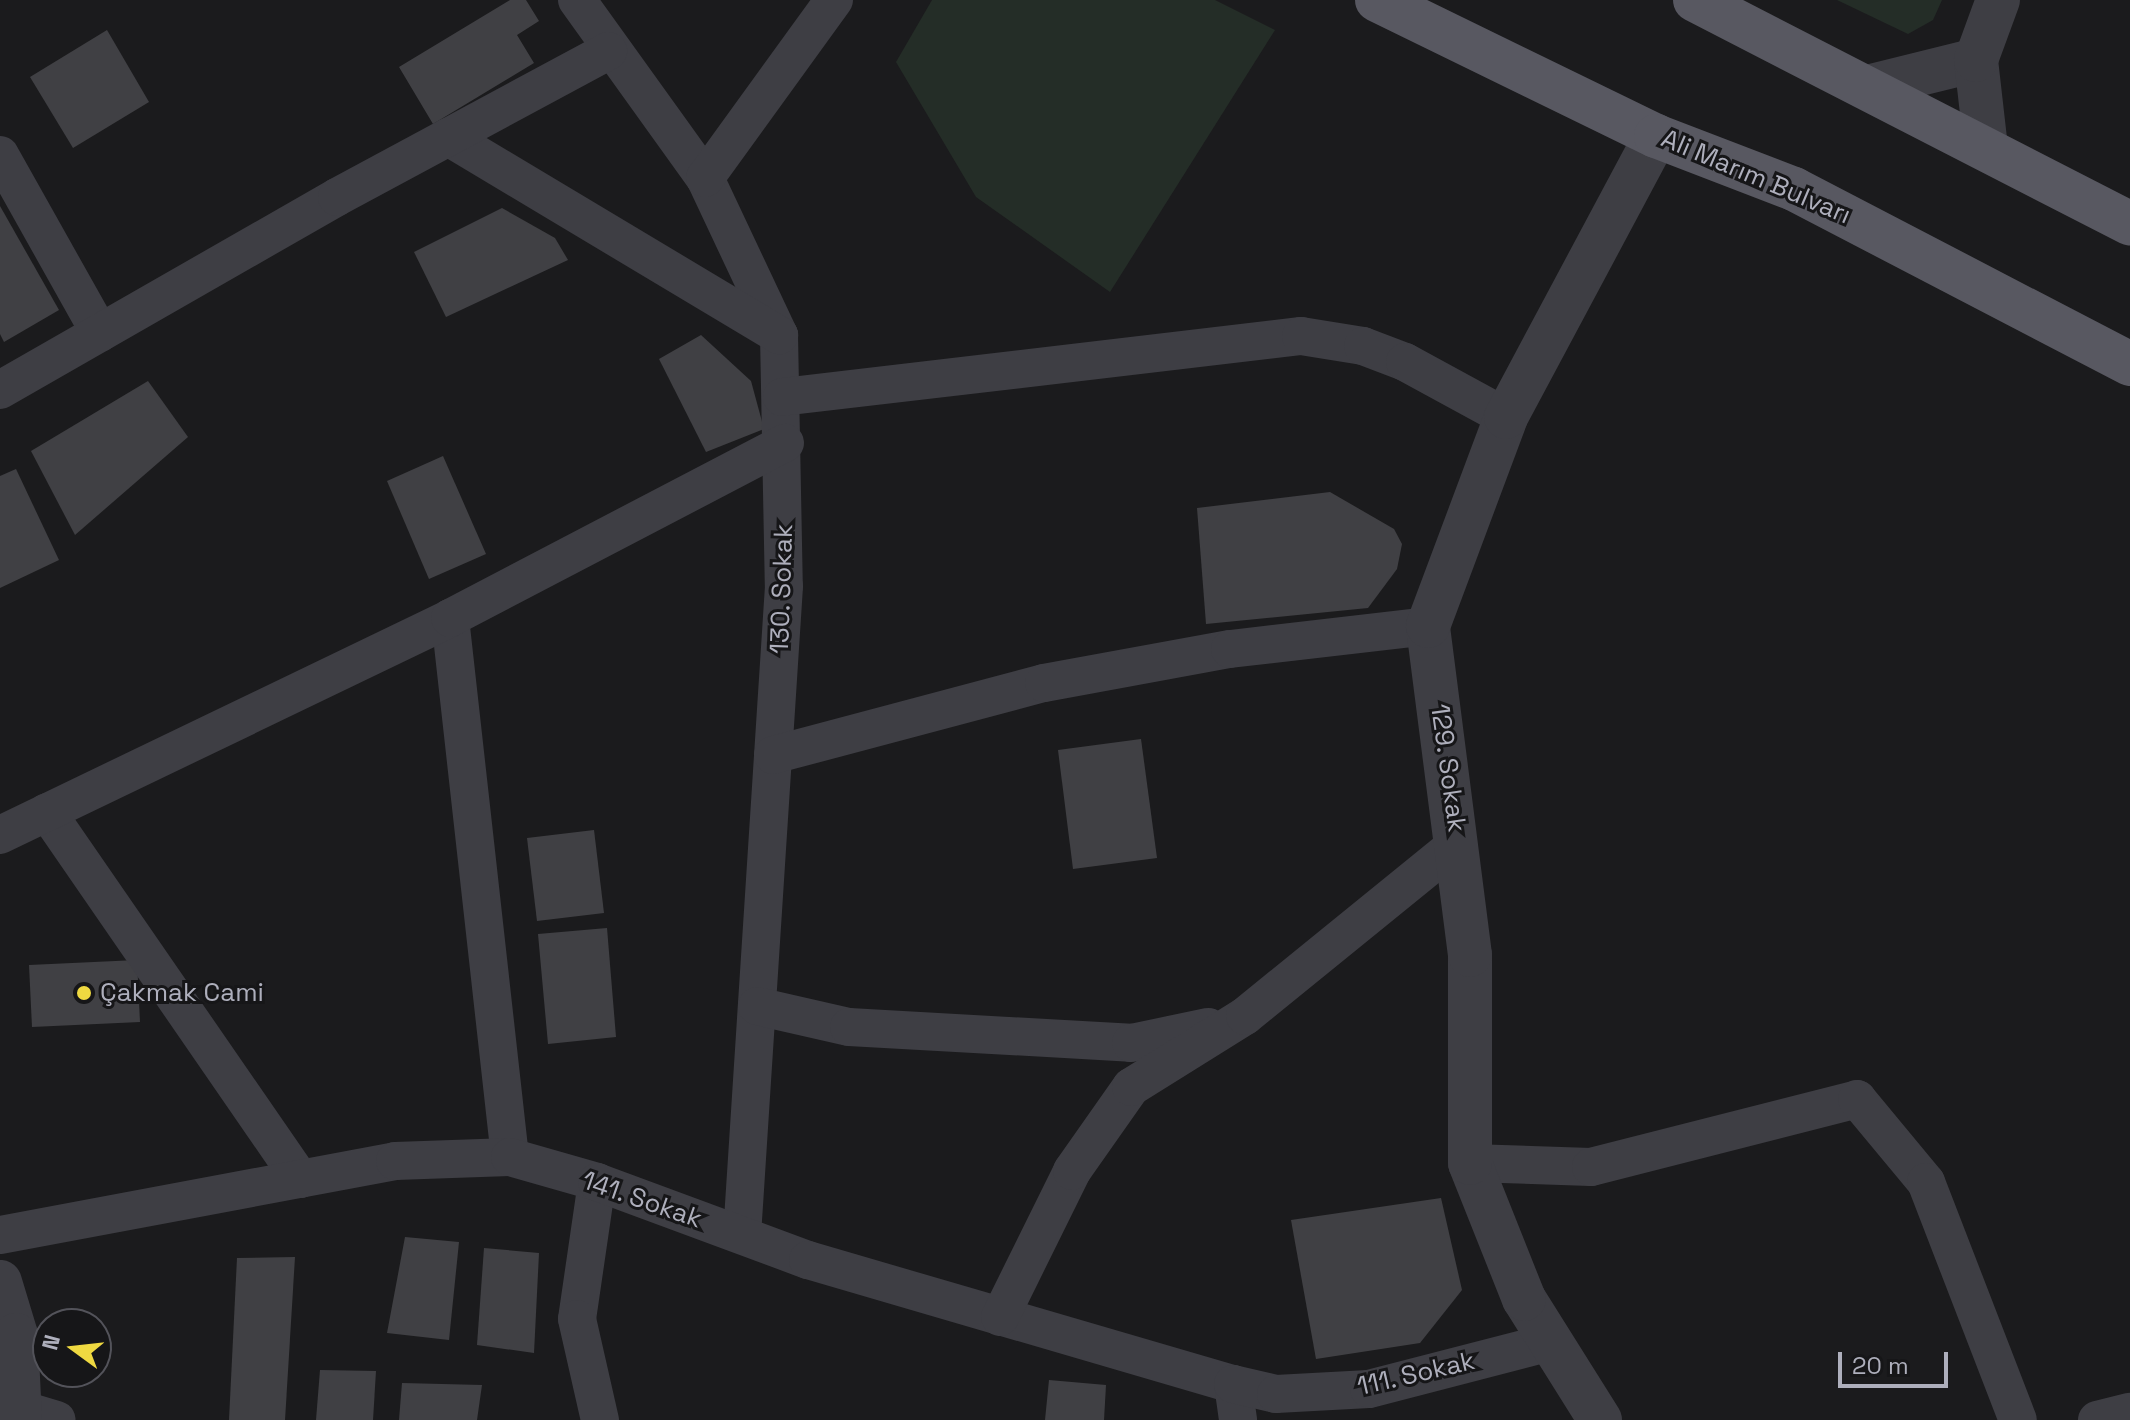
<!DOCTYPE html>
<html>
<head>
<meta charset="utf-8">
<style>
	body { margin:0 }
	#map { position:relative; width:2130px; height:1420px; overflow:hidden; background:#1b1b1d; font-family:"Space Grotesk",sans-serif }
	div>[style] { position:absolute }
	.green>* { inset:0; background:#242d27 }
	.building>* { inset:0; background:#404044 }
	.minor>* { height:38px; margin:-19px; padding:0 19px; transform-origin:19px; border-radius:19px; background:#3e3e44 }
	.tertiary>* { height:44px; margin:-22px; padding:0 22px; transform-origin:22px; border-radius:22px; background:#3e3e44 }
	.primary>* { height:44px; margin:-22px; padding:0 22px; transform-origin:22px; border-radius:22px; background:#585861 }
	.dots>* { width:22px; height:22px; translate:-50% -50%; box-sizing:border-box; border:4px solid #161618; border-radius:50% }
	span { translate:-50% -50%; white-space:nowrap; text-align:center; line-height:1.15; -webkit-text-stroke:6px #161618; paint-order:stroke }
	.street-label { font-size:26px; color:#aeafbc }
	.poi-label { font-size:26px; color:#aeafbc }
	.left { translate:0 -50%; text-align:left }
	.north { position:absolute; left:32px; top:1308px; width:80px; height:80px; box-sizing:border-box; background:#161618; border:2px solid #53535a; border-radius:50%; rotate:285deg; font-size:22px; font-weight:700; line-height:32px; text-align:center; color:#aeafbc }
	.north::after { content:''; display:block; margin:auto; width:28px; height:36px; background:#efd941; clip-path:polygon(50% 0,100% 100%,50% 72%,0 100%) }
	.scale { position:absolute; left:1838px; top:1352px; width:110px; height:36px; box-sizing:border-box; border:4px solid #aeafbc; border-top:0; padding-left:10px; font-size:24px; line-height:28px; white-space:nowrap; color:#aeafbc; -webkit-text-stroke:6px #161618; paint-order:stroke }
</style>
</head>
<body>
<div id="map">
	<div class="green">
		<i style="clip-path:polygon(932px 0,1215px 0,1275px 30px,1110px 292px,976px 197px,896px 62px)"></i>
		<i style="clip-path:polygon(1837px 0,1942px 0,1933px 20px,1908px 34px)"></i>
	</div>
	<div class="building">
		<i style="clip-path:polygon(510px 0,526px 0,539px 21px,517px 35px,534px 63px,433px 124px,399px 67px)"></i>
		<i style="clip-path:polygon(107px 30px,149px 102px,73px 148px,30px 77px)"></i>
		<i style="clip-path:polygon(0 206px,59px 310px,4px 342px,0 334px)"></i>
		<i style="clip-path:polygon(502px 208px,555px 238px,568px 260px,446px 317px,414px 252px)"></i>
		<i style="clip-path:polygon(701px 335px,751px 381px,764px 429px,706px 452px,659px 359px)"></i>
		<i style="clip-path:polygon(148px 381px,188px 437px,75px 535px,31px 451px)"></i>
		<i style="clip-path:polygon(443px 456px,486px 554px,429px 579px,387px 481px)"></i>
		<i style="clip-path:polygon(16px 469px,59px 560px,0 588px,0 476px)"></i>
		<i style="clip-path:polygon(1330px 492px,1394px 529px,1402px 544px,1397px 569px,1368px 608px,1206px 624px,1197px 508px)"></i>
		<i style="clip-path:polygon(1141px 739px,1157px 858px,1073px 869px,1058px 750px)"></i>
		<i style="clip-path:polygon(594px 830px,604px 913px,537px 921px,527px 838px)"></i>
		<i style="clip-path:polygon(607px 928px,616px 1037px,548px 1044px,538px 934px)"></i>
		<i style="clip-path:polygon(137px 960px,140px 1022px,32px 1027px,29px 965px)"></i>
		<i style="clip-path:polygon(1441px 1198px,1462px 1290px,1420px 1343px,1316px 1359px,1291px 1220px)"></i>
		<i style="clip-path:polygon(405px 1237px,459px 1242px,449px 1340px,387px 1333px)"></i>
		<i style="clip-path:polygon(484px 1248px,539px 1253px,534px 1353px,477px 1345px)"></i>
		<i style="clip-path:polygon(295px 1257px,285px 1420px,229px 1420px,237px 1258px)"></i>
		<i style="clip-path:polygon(320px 1370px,376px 1371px,373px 1420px,316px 1420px)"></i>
		<i style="clip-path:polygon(1049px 1380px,1106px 1385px,1104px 1420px,1045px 1420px)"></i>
		<i style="clip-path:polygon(402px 1383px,482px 1385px,477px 1420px,399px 1420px)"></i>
	</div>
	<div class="minor">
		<i style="left:577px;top:0;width:219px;rotate:54.3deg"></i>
		<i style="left:705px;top:178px;width:174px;rotate:64.8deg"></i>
		<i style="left:779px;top:335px;width:251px;rotate:88.9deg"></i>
		<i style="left:784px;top:586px;width:650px;rotate:93.7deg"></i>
		<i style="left:448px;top:137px;width:386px;rotate:30.9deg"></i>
		<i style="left:0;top:155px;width:204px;rotate:60.7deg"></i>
		<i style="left:705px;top:178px;width:220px;rotate:-54.1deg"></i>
		<i style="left:0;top:390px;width:388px;rotate:-29.8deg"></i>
		<i style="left:337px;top:197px;width:308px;rotate:-28.3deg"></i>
		<i style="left:782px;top:397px;width:523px;rotate:-6.7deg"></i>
		<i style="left:1301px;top:336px;width:63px;rotate:9.2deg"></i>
		<i style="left:1363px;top:346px;width:45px;rotate:20.9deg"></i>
		<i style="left:1405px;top:362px;width:115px;rotate:28.6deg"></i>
		<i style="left:450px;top:618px;width:542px;rotate:83.65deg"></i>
		<i style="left:773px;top:755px;width:280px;rotate:-14.9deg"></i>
		<i style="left:1044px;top:683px;width:189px;rotate:-10.4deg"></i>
		<i style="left:1230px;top:649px;width:199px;rotate:-6.6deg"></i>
		<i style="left:47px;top:812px;width:446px;rotate:55.4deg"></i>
		<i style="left:0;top:835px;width:500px;rotate:-25.7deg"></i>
		<i style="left:450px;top:618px;width:378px;rotate:-27.6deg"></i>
		<i style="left:757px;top:1006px;width:94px;rotate:12.9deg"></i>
		<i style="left:849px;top:1027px;width:282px;rotate:3.2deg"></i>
		<i style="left:1131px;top:1043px;width:79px;rotate:-11.7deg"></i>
		<i style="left:1470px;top:1163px;width:121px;rotate:1.9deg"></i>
		<i style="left:1591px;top:1167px;width:275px;rotate:-14.3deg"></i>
		<i style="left:1857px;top:1099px;width:108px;rotate:50.3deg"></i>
		<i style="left:1926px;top:1182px;width:255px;rotate:68.9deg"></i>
		<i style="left:597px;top:1182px;width:138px;rotate:98.3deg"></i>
		<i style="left:577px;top:1319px;width:104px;rotate:77.2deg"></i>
		<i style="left:0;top:1235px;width:402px;rotate:-10.6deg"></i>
		<i style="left:395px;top:1161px;width:115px;rotate:-2deg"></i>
		<i style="left:510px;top:1157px;width:91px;rotate:16deg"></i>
		<i style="left:597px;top:1182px;width:225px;rotate:20.3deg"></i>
		<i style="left:808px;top:1260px;width:443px;rotate:16.3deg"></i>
		<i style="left:1233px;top:1384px;width:36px;rotate:82deg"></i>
		<i style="left:1000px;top:1317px;width:163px;rotate:-63.7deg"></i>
		<i style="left:1072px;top:1171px;width:103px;rotate:-54.9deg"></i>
		<i style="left:1131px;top:1087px;width:134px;rotate:-31.9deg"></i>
		<i style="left:1245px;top:1016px;width:274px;rotate:-39.1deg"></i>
		<i style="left:1233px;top:1384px;width:44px;rotate:13.1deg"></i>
		<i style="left:1276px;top:1394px;width:93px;rotate:-3.1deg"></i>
		<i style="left:1369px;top:1389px;width:188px;rotate:-14.5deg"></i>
		<i style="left:0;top:1403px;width:59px;rotate:16.6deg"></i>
		<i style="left:2097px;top:1420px;width:34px;rotate:-14deg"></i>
	</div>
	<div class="tertiary">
		<i style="left:1871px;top:86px;width:108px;rotate:-13.9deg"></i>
		<i style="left:1986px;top:148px;width:89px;rotate:-96.5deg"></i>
		<i style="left:1976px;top:60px;width:64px;rotate:-69.9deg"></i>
		<i style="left:0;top:1282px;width:55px;rotate:73.2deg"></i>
		<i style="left:16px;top:1335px;width:85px;rotate:87.3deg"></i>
		<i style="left:1600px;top:1420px;width:143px;rotate:-122.1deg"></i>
		<i style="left:1524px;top:1299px;width:146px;rotate:-111.7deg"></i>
		<i style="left:1470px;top:1163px;width:208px;rotate:-90deg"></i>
		<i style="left:1470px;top:955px;width:332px;rotate:-97.3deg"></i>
		<i style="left:1428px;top:626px;width:223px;rotate:-69.5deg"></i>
		<i style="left:1506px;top:417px;width:319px;rotate:-61.9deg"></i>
	</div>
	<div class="primary">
		<i style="left:1377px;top:0;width:310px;rotate:26deg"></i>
		<i style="left:1656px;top:136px;width:148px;rotate:21deg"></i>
		<i style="left:1794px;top:189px;width:379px;rotate:27.5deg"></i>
		<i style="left:1695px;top:0;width:489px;rotate:27.2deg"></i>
	</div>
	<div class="dots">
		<i style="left:84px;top:993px;background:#efd941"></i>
	</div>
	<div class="street-label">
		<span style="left:1756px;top:177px;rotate:23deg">Ali Marım Bulvarı</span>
		<span style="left:782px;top:589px;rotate:-88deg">130. Sokak</span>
		<span style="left:1448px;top:768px;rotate:82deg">129. Sokak</span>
		<span style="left:642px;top:1200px;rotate:19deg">141. Sokak</span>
		<span style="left:1416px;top:1374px;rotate:-13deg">111. Sokak</span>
	</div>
	<div class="poi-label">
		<span class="left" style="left:100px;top:993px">Çakmak Cami</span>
	</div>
	<div class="north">N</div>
	<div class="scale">20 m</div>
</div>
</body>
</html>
